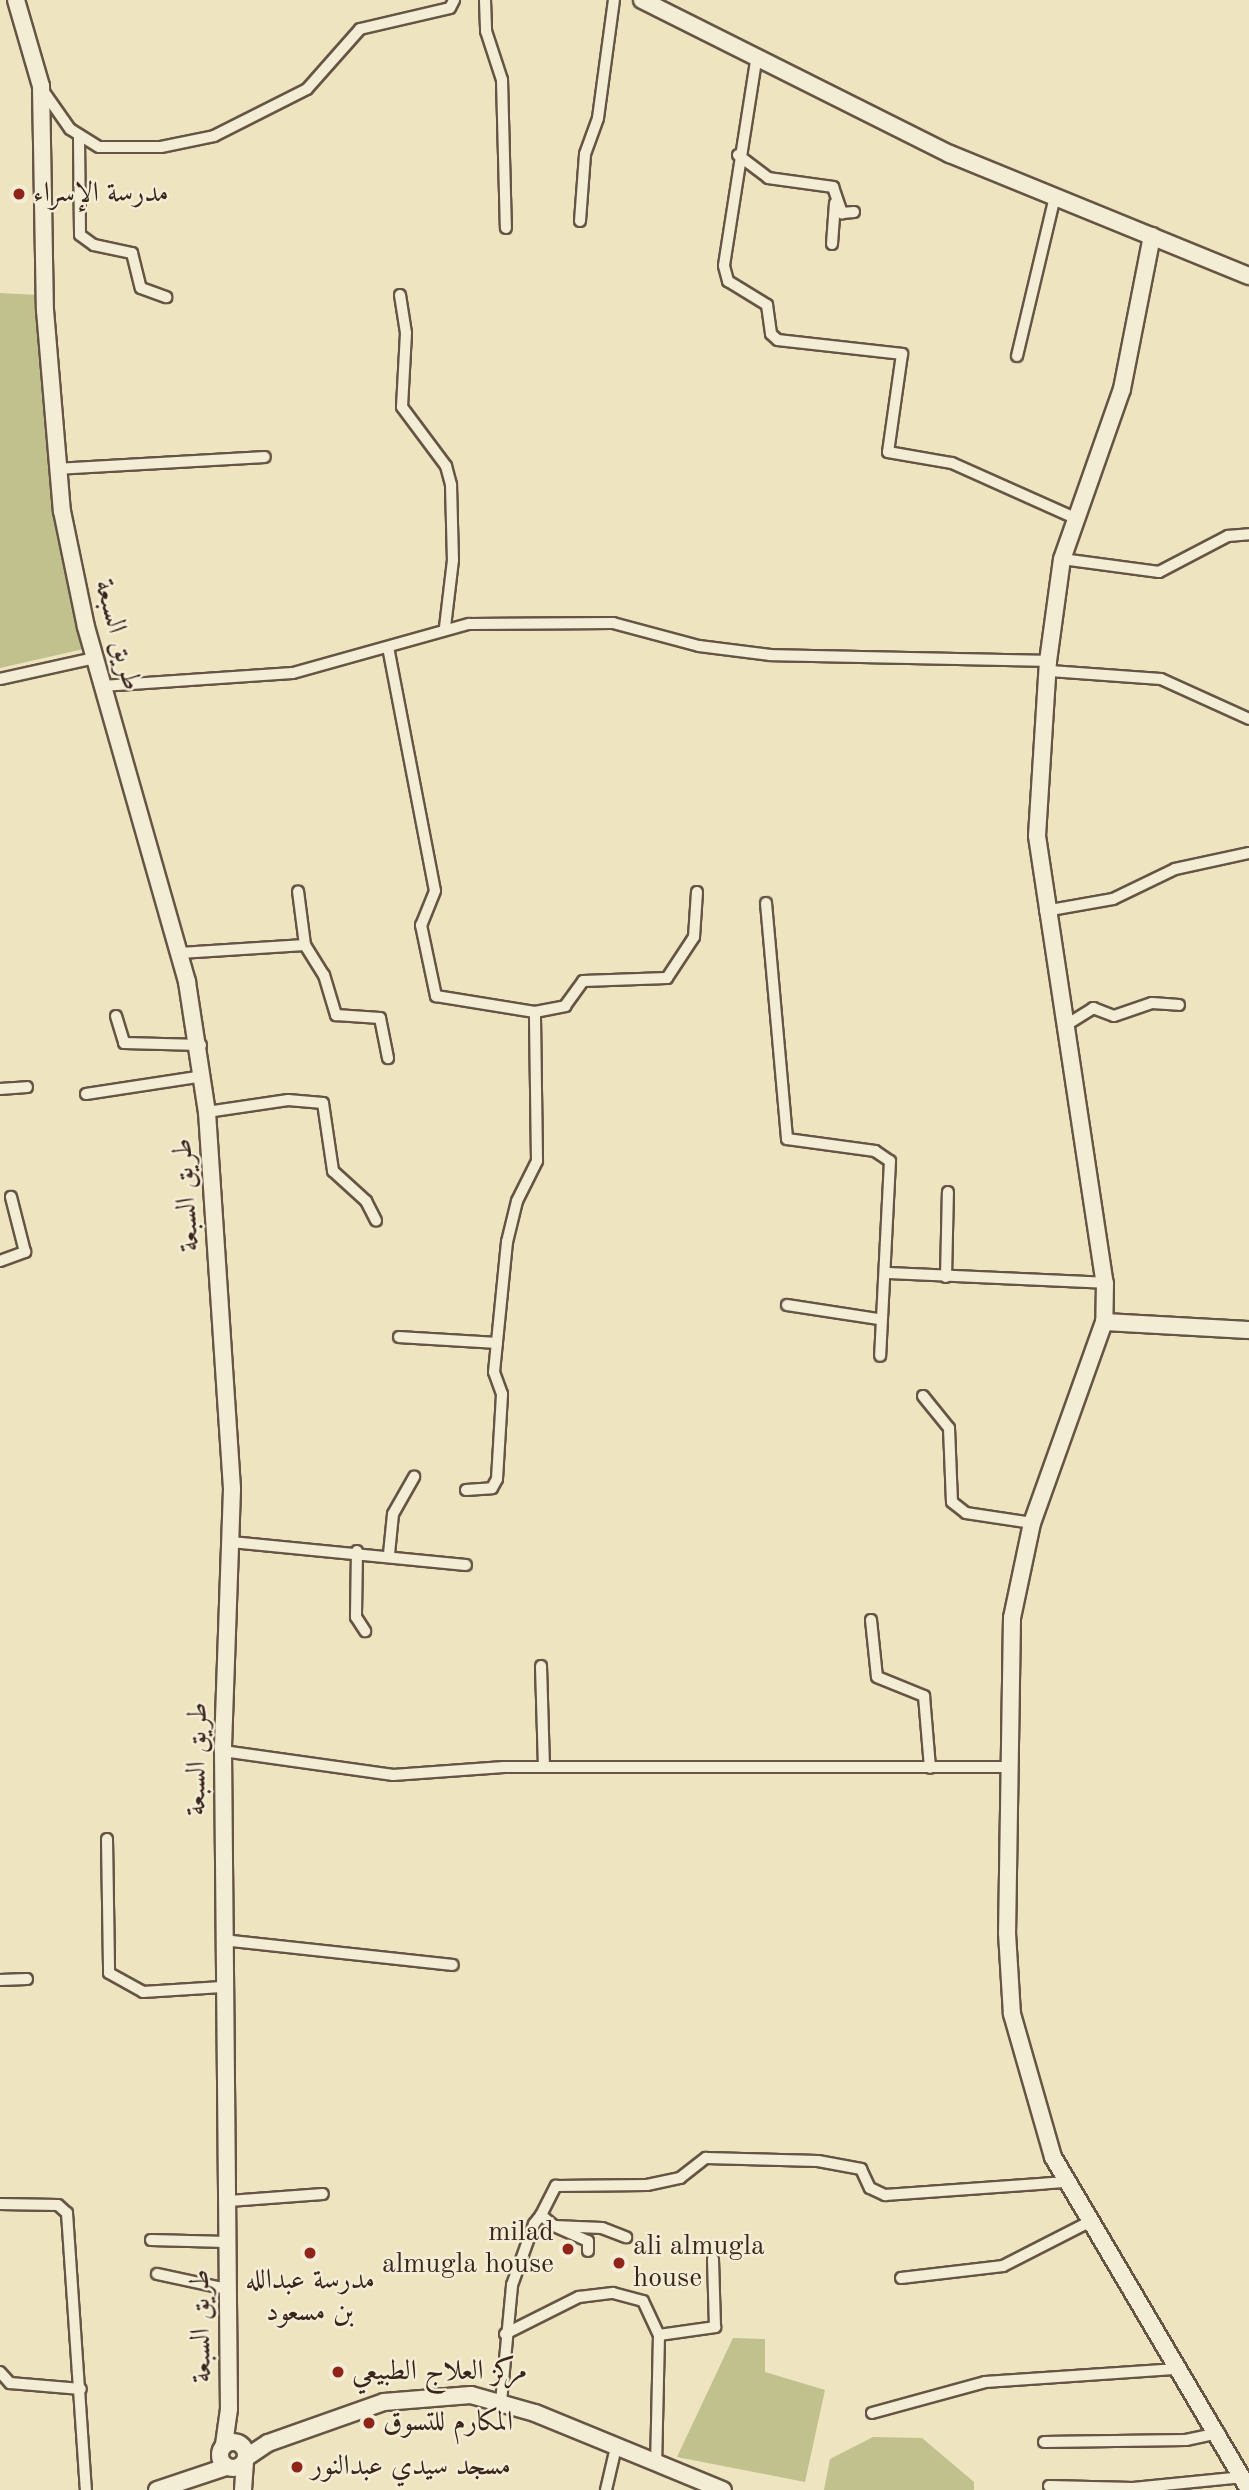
<!DOCTYPE html>
<html>
<head>
<meta charset="utf-8">
<style>
	body { margin:0 }
	#map { position:relative; width:1249px; height:2490px; overflow:hidden; background:#eee4c0; font-family:"Old Standard TT",Amiri,serif }
	div>[style] { position:absolute }
	.green>* { inset:0; background:#c1c18d }
	.roads { filter:drop-shadow(2px 0 #665545) drop-shadow(-2px 0 #665545) drop-shadow(0 2px #665545) drop-shadow(0 -2px #665545) }
	.street>* { height:10px; margin:-5px; padding:0 5px; transform-origin:5px; border-radius:5px; background:#f4edd6 }
	.secondary>* { height:16px; margin:-8px; padding:0 8px; transform-origin:8px; border-radius:8px; background:#f4edd6 }
	.secondary>.ring { margin:-8px; padding:0; box-sizing:content-box; background:none; border:16px solid #f4edd6; border-radius:50% }
	.dots>* { width:19px; height:19px; translate:-50% -50%; box-sizing:border-box; border:4px solid #f4edd6; border-radius:50% }
	span { translate:-50% -50%; white-space:nowrap; text-align:center; line-height:1.15; -webkit-text-stroke:5px #f4edd6; paint-order:stroke }
	.poi-label { font-size:28px; color:#39251c }
	.left { translate:0 -50%; text-align:left }
	.right { translate:-100% -50%; text-align:right }
	.street-label { font-size:28px; color:#39251c }
</style>
</head>
<body>
<div id="map">
	<div class="green">
		<i style="clip-path:polygon(0 293px,38px 295px,88px 648px,0 668px)"></i>
		<i style="clip-path:polygon(733px 2338px,765px 2339px,765px 2372px,825px 2390px,805px 2482px,677px 2457px)"></i>
		<i style="clip-path:polygon(873px 2437px,922px 2438px,974px 2482px,974px 2490px,824px 2490px,830px 2459px)"></i>
	</div>
	<div class="roads">
		<div class="street">
			<i style="left:485px;top:0;width:31px;rotate:88deg"></i>
			<i style="left:486px;top:31px;width:52px;rotate:71.9deg"></i>
			<i style="left:502px;top:80px;width:148px;rotate:88.5deg"></i>
			<i style="left:756px;top:61px;width:207px;rotate:98.9deg"></i>
			<i style="left:724px;top:266px;width:16px;rotate:75deg"></i>
			<i style="left:728px;top:281px;width:46px;rotate:31.6deg"></i>
			<i style="left:767px;top:305px;width:29px;rotate:82deg"></i>
			<i style="left:771px;top:334px;width:9px;rotate:41deg"></i>
			<i style="left:778px;top:340px;width:125px;rotate:6.4deg"></i>
			<i style="left:902px;top:354px;width:99px;rotate:98.1deg"></i>
			<i style="left:888px;top:452px;width:65px;rotate:9.8deg"></i>
			<i style="left:952px;top:463px;width:133px;rotate:24.1deg"></i>
			<i style="left:42px;top:89px;width:49px;rotate:55deg"></i>
			<i style="left:70px;top:129px;width:34px;rotate:32deg"></i>
			<i style="left:99px;top:147px;width:62px"></i>
			<i style="left:161px;top:147px;width:54px;rotate:-11.7deg"></i>
			<i style="left:214px;top:136px;width:104px;rotate:-26.8deg"></i>
			<i style="left:307px;top:89px;width:80px;rotate:-48.5deg"></i>
			<i style="left:360px;top:29px;width:92px;rotate:-13.1deg"></i>
			<i style="left:450px;top:8px;width:9px;rotate:-63deg"></i>
			<i style="left:79px;top:138px;width:97px;rotate:89.4deg"></i>
			<i style="left:80px;top:235px;width:17px;rotate:36deg"></i>
			<i style="left:94px;top:245px;width:39px;rotate:12deg"></i>
			<i style="left:132px;top:253px;width:36px;rotate:76deg"></i>
			<i style="left:141px;top:288px;width:27px;rotate:20deg"></i>
			<i style="left:738px;top:155px;width:38px;rotate:37deg"></i>
			<i style="left:768px;top:178px;width:66px;rotate:7.9deg"></i>
			<i style="left:833px;top:187px;width:28px;rotate:71deg"></i>
			<i style="left:842px;top:213px;width:12px;rotate:-5deg"></i>
			<i style="left:580px;top:221px;width:67px;rotate:-85.7deg"></i>
			<i style="left:585px;top:154px;width:38px;rotate:-70deg"></i>
			<i style="left:598px;top:118px;width:119px;rotate:-82.3deg"></i>
			<i style="left:832px;top:244px;width:41px;rotate:-85.8deg"></i>
			<i style="left:400px;top:295px;width:38px;rotate:81deg"></i>
			<i style="left:406px;top:333px;width:74px;rotate:93.1deg"></i>
			<i style="left:402px;top:407px;width:74px;rotate:53.3deg"></i>
			<i style="left:446px;top:466px;width:20px;rotate:75deg"></i>
			<i style="left:451px;top:485px;width:75px;rotate:88.5deg"></i>
			<i style="left:453px;top:560px;width:67px;rotate:96.8deg"></i>
			<i style="left:1017px;top:356px;width:164px;rotate:-76.6deg"></i>
			<i style="left:56px;top:469px;width:209px;rotate:-3.3deg"></i>
			<i style="left:1062px;top:559px;width:98px;rotate:7.6deg"></i>
			<i style="left:1159px;top:572px;width:78px;rotate:-27.6deg"></i>
			<i style="left:1228px;top:536px;width:21px;rotate:-5deg"></i>
			<i style="left:388px;top:647px;width:248px;rotate:79.1deg"></i>
			<i style="left:435px;top:891px;width:37px;rotate:112deg"></i>
			<i style="left:421px;top:925px;width:73px;rotate:78.1deg"></i>
			<i style="left:436px;top:996px;width:100px;rotate:9.2deg"></i>
			<i style="left:535px;top:1012px;width:31px;rotate:-11deg"></i>
			<i style="left:565px;top:1006px;width:31px;rotate:-54deg"></i>
			<i style="left:583px;top:981px;width:84px;rotate:-2deg"></i>
			<i style="left:667px;top:978px;width:49px;rotate:-56.6deg"></i>
			<i style="left:694px;top:937px;width:45px;rotate:-86.2deg"></i>
			<i style="left:1050px;top:671px;width:111px;rotate:4.1deg"></i>
			<i style="left:1161px;top:679px;width:97px;rotate:24.4deg"></i>
			<i style="left:0;top:679px;width:97px;rotate:-12.5deg"></i>
			<i style="left:102px;top:686px;width:191px;rotate:-3.9deg"></i>
			<i style="left:293px;top:673px;width:183px;rotate:-15.6deg"></i>
			<i style="left:469px;top:624px;width:144px;rotate:-0.4deg"></i>
			<i style="left:613px;top:623px;width:89px;rotate:15deg"></i>
			<i style="left:699px;top:646px;width:72px;rotate:7.2deg"></i>
			<i style="left:770px;top:655px;width:278px;rotate:1.2deg"></i>
			<i style="left:766px;top:903px;width:237px;rotate:84.9deg"></i>
			<i style="left:787px;top:1139px;width:89px;rotate:7.8deg"></i>
			<i style="left:875px;top:1151px;width:18px;rotate:34deg"></i>
			<i style="left:890px;top:1161px;width:195px;rotate:92.9deg"></i>
			<i style="left:1045px;top:911px;width:69px;rotate:-10deg"></i>
			<i style="left:1113px;top:899px;width:69px;rotate:-25.8deg"></i>
			<i style="left:1175px;top:869px;width:76px;rotate:-12.2deg"></i>
			<i style="left:305px;top:945px;width:36px;rotate:58deg"></i>
			<i style="left:324px;top:975px;width:42px;rotate:73.3deg"></i>
			<i style="left:336px;top:1015px;width:44px;rotate:3.9deg"></i>
			<i style="left:380px;top:1018px;width:41px;rotate:78.7deg"></i>
			<i style="left:180px;top:953px;width:125px;rotate:-3.7deg"></i>
			<i style="left:305px;top:945px;width:54px;rotate:-97.4deg"></i>
			<i style="left:116px;top:1016px;width:28px;rotate:73deg"></i>
			<i style="left:124px;top:1043px;width:77px;rotate:1.5deg"></i>
			<i style="left:1063px;top:1027px;width:36px;rotate:-32deg"></i>
			<i style="left:1093px;top:1008px;width:22px;rotate:21deg"></i>
			<i style="left:1114px;top:1016px;width:40px;rotate:-18.9deg"></i>
			<i style="left:1152px;top:1003px;width:27px;rotate:4deg"></i>
			<i style="left:0;top:1089px;width:27px;rotate:-4deg"></i>
			<i style="left:86px;top:1094px;width:119px;rotate:-8.7deg"></i>
			<i style="left:207px;top:1112px;width:82px;rotate:-8.4deg"></i>
			<i style="left:288px;top:1100px;width:35px;rotate:5deg"></i>
			<i style="left:323px;top:1103px;width:69px;rotate:81.6deg"></i>
			<i style="left:333px;top:1171px;width:45px;rotate:42.3deg"></i>
			<i style="left:366px;top:1201px;width:22px;rotate:63deg"></i>
			<i style="left:0;top:1261px;width:27px;rotate:-20deg"></i>
			<i style="left:25px;top:1252px;width:57px;rotate:-104.3deg"></i>
			<i style="left:888px;top:1273px;width:217px;rotate:2.6deg"></i>
			<i style="left:946px;top:1277px;width:85px;rotate:-88.7deg"></i>
			<i style="left:787px;top:1305px;width:93px;rotate:8.7deg"></i>
			<i style="left:399px;top:1337px;width:98px;rotate:3.5deg"></i>
			<i style="left:923px;top:1396px;width:41px;rotate:50.9deg"></i>
			<i style="left:949px;top:1428px;width:74px;rotate:87.7deg"></i>
			<i style="left:952px;top:1502px;width:18px;rotate:38deg"></i>
			<i style="left:966px;top:1513px;width:67px;rotate:8.6deg"></i>
			<i style="left:466px;top:1490px;width:26px;rotate:-4deg"></i>
			<i style="left:492px;top:1488px;width:10px;rotate:-61deg"></i>
			<i style="left:497px;top:1479px;width:85px;rotate:-86.6deg"></i>
			<i style="left:502px;top:1394px;width:23px;rotate:-110deg"></i>
			<i style="left:494px;top:1372px;width:131px;rotate:-84.3deg"></i>
			<i style="left:507px;top:1242px;width:42px;rotate:-76.3deg"></i>
			<i style="left:517px;top:1201px;width:45px;rotate:-63.4deg"></i>
			<i style="left:537px;top:1161px;width:149px;rotate:-90.8deg"></i>
			<i style="left:231px;top:1542px;width:236px;rotate:5.6deg"></i>
			<i style="left:357px;top:1551px;width:66px;rotate:90.9deg"></i>
			<i style="left:356px;top:1617px;width:17px;rotate:57deg"></i>
			<i style="left:389px;top:1554px;width:40px;rotate:-84.3deg"></i>
			<i style="left:393px;top:1514px;width:43px;rotate:-60.4deg"></i>
			<i style="left:871px;top:1620px;width:57px;rotate:84deg"></i>
			<i style="left:877px;top:1677px;width:51px;rotate:22deg"></i>
			<i style="left:924px;top:1696px;width:72px;rotate:85.2deg"></i>
			<i style="left:541px;top:1666px;width:101px;rotate:88.3deg"></i>
			<i style="left:223px;top:1751px;width:172px;rotate:8deg"></i>
			<i style="left:393px;top:1775px;width:111px;rotate:-4.1deg"></i>
			<i style="left:504px;top:1767px;width:504px"></i>
			<i style="left:107px;top:1839px;width:134px;rotate:89.1deg"></i>
			<i style="left:109px;top:1973px;width:39px;rotate:29deg"></i>
			<i style="left:143px;top:1992px;width:79px;rotate:-3.6deg"></i>
			<i style="left:223px;top:1940px;width:231px;rotate:6.2deg"></i>
			<i style="left:0;top:1980px;width:27px;rotate:-2deg"></i>
			<i style="left:229px;top:2201px;width:94px;rotate:-4.3deg"></i>
			<i style="left:0;top:2204px;width:58px;rotate:1deg"></i>
			<i style="left:58px;top:2205px;width:12px;rotate:42deg"></i>
			<i style="left:67px;top:2213px;width:278px;rotate:86.1deg"></i>
			<i style="left:541px;top:2215px;width:33px;rotate:-63deg"></i>
			<i style="left:556px;top:2186px;width:91px;rotate:-0.6deg"></i>
			<i style="left:647px;top:2185px;width:34px;rotate:-12deg"></i>
			<i style="left:680px;top:2178px;width:33px;rotate:-38deg"></i>
			<i style="left:706px;top:2158px;width:112px;rotate:1.5deg"></i>
			<i style="left:818px;top:2161px;width:44px;rotate:10.5deg"></i>
			<i style="left:861px;top:2169px;width:21px;rotate:65deg"></i>
			<i style="left:870px;top:2188px;width:17px;rotate:25deg"></i>
			<i style="left:885px;top:2195px;width:180px;rotate:-4.1deg"></i>
			<i style="left:554px;top:2226px;width:37px;rotate:24deg"></i>
			<i style="left:588px;top:2241px;width:10px;rotate:90deg"></i>
			<i style="left:151px;top:2240px;width:76px;rotate:1.5deg"></i>
			<i style="left:157px;top:2274px;width:72px;rotate:12.1deg"></i>
			<i style="left:901px;top:2278px;width:103px;rotate:-6.7deg"></i>
			<i style="left:1003px;top:2266px;width:94px;rotate:-27.1deg"></i>
			<i style="left:505px;top:2334px;width:83px;rotate:-26.6deg"></i>
			<i style="left:579px;top:2297px;width:34px;rotate:-7deg"></i>
			<i style="left:613px;top:2293px;width:31px;rotate:15deg"></i>
			<i style="left:643px;top:2301px;width:38px;rotate:65deg"></i>
			<i style="left:659px;top:2335px;width:128px;rotate:91.3deg"></i>
			<i style="left:659px;top:2335px;width:57px;rotate:-8.1deg"></i>
			<i style="left:715px;top:2327px;width:68px;rotate:-91.7deg"></i>
			<i style="left:0;top:2372px;width:15px;rotate:48deg"></i>
			<i style="left:10px;top:2383px;width:71px;rotate:4.8deg"></i>
			<i style="left:501px;top:2402px;width:118px;rotate:-84.6deg"></i>
			<i style="left:512px;top:2285px;width:65px;rotate:-70.2deg"></i>
			<i style="left:534px;top:2224px;width:11px;rotate:-52deg"></i>
			<i style="left:541px;top:2215px;width:17px;rotate:40deg"></i>
			<i style="left:554px;top:2226px;width:48px;rotate:2.4deg"></i>
			<i style="left:602px;top:2228px;width:26px;rotate:21deg"></i>
			<i style="left:872px;top:2413px;width:117px;rotate:-15.3deg"></i>
			<i style="left:985px;top:2382px;width:193px;rotate:-3.9deg"></i>
			<i style="left:1044px;top:2442px;width:142px;rotate:-0.8deg"></i>
			<i style="left:1186px;top:2440px;width:34px;rotate:-12deg"></i>
			<i style="left:1049px;top:2486px;width:84px;rotate:1.4deg"></i>
			<i style="left:1133px;top:2488px;width:111px;rotate:-5.7deg"></i>
			<i style="left:606px;top:2490px;width:44px;rotate:-76.9deg"></i>
		</div>
		<div class="secondary">
			<i style="left:16px;top:0;width:90px;rotate:73.8deg"></i>
			<i style="left:41px;top:86px;width:224px;rotate:89deg"></i>
			<i style="left:45px;top:310px;width:202px;rotate:85.2deg"></i>
			<i style="left:62px;top:511px;width:118px;rotate:78.3deg"></i>
			<i style="left:86px;top:627px;width:369px;rotate:74.1deg"></i>
			<i style="left:187px;top:982px;width:132px;rotate:81.3deg"></i>
			<i style="left:207px;top:1112px;width:378px;rotate:86.2deg"></i>
			<i style="left:232px;top:1489px;width:262px;rotate:92deg"></i>
			<i style="left:223px;top:1751px;width:658px;rotate:89.48deg"></i>
			<i style="left:229px;top:2409px;width:37px;rotate:98deg"></i>
			<i style="left:642px;top:0;width:344px;rotate:26.6deg"></i>
			<i style="left:950px;top:154px;width:323px;rotate:22.2deg"></i>
			<i style="left:1152px;top:236px;width:156px;rotate:101.1deg"></i>
			<i style="left:1122px;top:389px;width:180px;rotate:109.4deg"></i>
			<i style="left:1062px;top:559px;width:103px;rotate:97.8deg"></i>
			<i style="left:1048px;top:661px;width:175px;rotate:93.6deg"></i>
			<i style="left:1037px;top:836px;width:452px;rotate:81.4deg"></i>
			<i style="left:1105px;top:1283px;width:39px;rotate:91deg"></i>
			<i style="left:1104px;top:1322px;width:214px;rotate:109.7deg"></i>
			<i style="left:1032px;top:1523px;width:97px;rotate:101.9deg"></i>
			<i style="left:1012px;top:1618px;width:315px;rotate:90.9deg"></i>
			<i style="left:1007px;top:1933px;width:81px;rotate:86.5deg"></i>
			<i style="left:1012px;top:2014px;width:149px;rotate:74deg"></i>
			<i style="left:1053px;top:2157px;width:386px;rotate:59.5deg"></i>
			<i style="left:1104px;top:1322px;width:145px;rotate:3.2deg"></i>
			<i class="ring" style="left:220px;top:2442px;width:10px;height:10px"></i>
			<i style="left:247px;top:2457px;width:25px;rotate:-34deg"></i>
			<i style="left:268px;top:2443px;width:123px;rotate:-19.5deg"></i>
			<i style="left:384px;top:2402px;width:87px;rotate:-4.6deg"></i>
			<i style="left:471px;top:2395px;width:66px;rotate:15.7deg"></i>
			<i style="left:535px;top:2413px;width:203px;rotate:22.3deg"></i>
			<i style="left:157px;top:2490px;width:73px;rotate:-18.4deg"></i>
			<i style="left:243px;top:2490px;width:28px;rotate:-86deg"></i>
		</div>
	</div>
	<div class="dots">
		<i style="left:19px;top:194px;background:#8f2418"></i>
		<i style="left:568px;top:2249px;background:#8f2418"></i>
		<i style="left:310px;top:2253px;background:#8f2418"></i>
		<i style="left:619px;top:2263px;background:#8f2418"></i>
		<i style="left:338px;top:2372px;background:#8f2418"></i>
		<i style="left:369px;top:2423px;background:#8f2418"></i>
		<i style="left:297px;top:2467px;background:#8f2418"></i>
	</div>
	<div class="poi-label">
		<span class="left" style="left:33px;top:194px">مدرسة الإسراء</span>
		<span class="right" style="left:554px;top:2249px">milad<br>almugla house</span>
		<span class="left" style="left:633px;top:2263px">ali almugla<br>house</span>
		<span style="left:310px;top:2297px">مدرسة عبدالله<br>بن مسعود</span>
		<span class="left" style="left:352px;top:2372px">مركز العلاج الطبيعي</span>
		<span class="left" style="left:383px;top:2423px">المكارم للتسوق</span>
		<span class="left" style="left:311px;top:2467px">مسجد سيدي عبدالنور</span>
	</div>
	<div class="street-label">
		<span style="left:117px;top:635px;rotate:75deg">طريق السبعة</span>
		<span style="left:187px;top:1195px;rotate:-94deg">طريق السبعة</span>
		<span style="left:198px;top:1759px;rotate:-89deg">طريق السبعة</span>
		<span style="left:202px;top:2326px;rotate:-91deg">طريق السبعة</span>
	</div>
</div>
</body>
</html>
